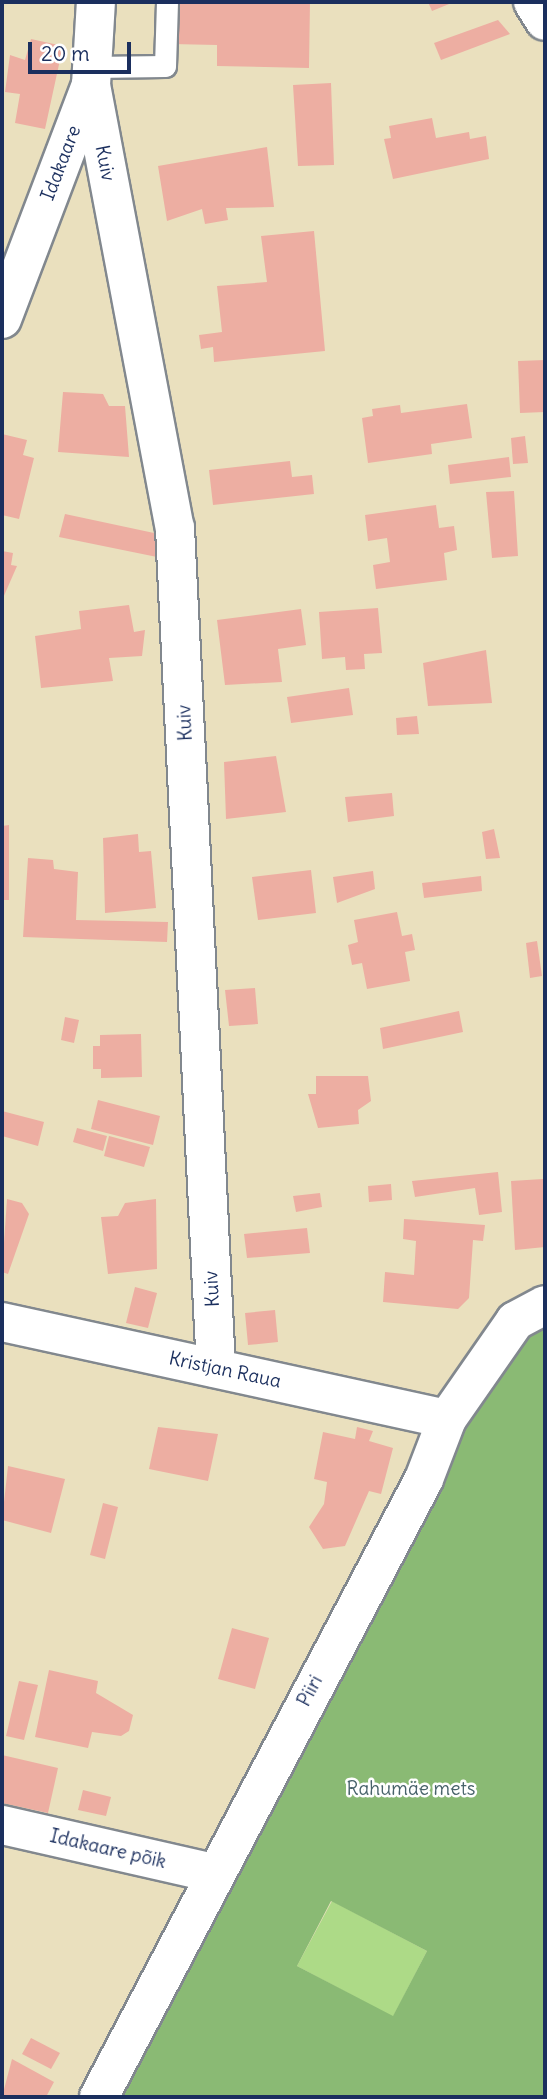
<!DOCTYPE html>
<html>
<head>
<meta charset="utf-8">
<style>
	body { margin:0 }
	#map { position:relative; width:547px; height:2099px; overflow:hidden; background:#eae0be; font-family:Delius,sans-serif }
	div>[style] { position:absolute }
	.green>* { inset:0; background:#adda87 }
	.forest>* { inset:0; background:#8aba74 }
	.building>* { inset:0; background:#edaea2 }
	.roads { filter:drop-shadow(2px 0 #82888e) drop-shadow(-2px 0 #82888e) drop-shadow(0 2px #82888e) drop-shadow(0 -2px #82888e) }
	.lane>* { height:21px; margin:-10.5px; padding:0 10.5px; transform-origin:10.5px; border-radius:10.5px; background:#fff }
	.street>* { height:38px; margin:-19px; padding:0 19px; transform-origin:19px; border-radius:19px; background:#fff }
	span { translate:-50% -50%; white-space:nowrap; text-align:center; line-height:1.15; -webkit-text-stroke:5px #fff; paint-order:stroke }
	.street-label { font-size:19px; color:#1b2f5e }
	.park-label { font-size:19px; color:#47626a }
	.frame { position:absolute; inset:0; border:4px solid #1b2f5e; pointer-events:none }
	.scale { position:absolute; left:28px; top:42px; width:103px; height:32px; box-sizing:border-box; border:4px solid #1b2f5e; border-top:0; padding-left:9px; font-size:21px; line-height:24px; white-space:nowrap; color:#1b2f5e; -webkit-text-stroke:5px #fff; paint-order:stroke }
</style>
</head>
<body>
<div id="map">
	<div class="green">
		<i style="clip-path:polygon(332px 1901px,427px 1951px,393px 2017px,297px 1966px)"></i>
	</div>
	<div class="forest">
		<i style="clip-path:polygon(evenodd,545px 1305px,545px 2097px,99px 2097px,424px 1479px,545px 1305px,331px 1901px,427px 1951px,393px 2016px,297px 1966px,331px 1901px)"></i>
	</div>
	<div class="building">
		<i style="clip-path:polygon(172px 2px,310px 2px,309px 68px,217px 66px,217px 45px,171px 44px)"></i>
		<i style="clip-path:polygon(428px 2px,454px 2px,432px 11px)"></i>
		<i style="clip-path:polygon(498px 20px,510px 34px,441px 60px,434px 43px)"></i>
		<i style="clip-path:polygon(31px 39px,63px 46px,45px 129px,15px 123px,20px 94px,5px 92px,10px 55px,25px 60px)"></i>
		<i style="clip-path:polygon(331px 83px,334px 165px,298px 166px,293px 85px)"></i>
		<i style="clip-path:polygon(432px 118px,436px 138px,469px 132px,470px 139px,486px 136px,489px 159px,393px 179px,384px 139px,391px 138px,389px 126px)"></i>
		<i style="clip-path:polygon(267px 147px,274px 207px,226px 208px,228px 220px,205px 224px,202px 209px,167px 221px,158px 166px)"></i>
		<i style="clip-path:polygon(314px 231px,325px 351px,214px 362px,213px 347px,201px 349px,199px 335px,222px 332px,217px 286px,267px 282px,261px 236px)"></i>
		<i style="clip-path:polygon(545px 360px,545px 412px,520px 413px,518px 361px)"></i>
		<i style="clip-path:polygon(63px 392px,103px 394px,109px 406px,125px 406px,129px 457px,58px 452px)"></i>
		<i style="clip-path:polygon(467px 404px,472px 438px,431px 444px,432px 454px,368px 463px,362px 418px,373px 416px,372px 409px,400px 405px,401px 413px)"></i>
		<i style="clip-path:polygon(2px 434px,27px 440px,23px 455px,34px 458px,19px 519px,2px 515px)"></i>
		<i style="clip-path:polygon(525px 436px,528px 463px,513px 464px,511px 438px)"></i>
		<i style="clip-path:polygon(509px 457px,511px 477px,450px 484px,448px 465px)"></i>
		<i style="clip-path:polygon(290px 461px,292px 477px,312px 475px,314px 494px,213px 505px,209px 470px)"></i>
		<i style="clip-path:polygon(514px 491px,518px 556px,492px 558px,486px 492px)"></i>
		<i style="clip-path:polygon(436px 505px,439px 528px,454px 526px,457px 550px,444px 553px,447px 580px,376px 589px,373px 565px,390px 562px,387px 538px,368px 541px,365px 515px)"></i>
		<i style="clip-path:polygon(65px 514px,154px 533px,157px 557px,59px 537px)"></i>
		<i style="clip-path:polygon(2px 551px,13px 553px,11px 565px,17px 566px,3px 598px)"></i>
		<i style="clip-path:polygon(129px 605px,134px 632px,145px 630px,142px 656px,109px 658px,113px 681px,41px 688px,35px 636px,81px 629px,79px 611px)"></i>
		<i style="clip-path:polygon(378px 608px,382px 653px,364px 654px,365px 669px,346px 670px,345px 657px,322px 659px,319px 612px)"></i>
		<i style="clip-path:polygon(301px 609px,306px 645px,278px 649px,282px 682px,225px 685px,217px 620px)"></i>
		<i style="clip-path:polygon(486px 650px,492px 703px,428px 706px,423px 663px)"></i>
		<i style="clip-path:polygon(349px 688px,353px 715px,291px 723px,287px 697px)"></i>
		<i style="clip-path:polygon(417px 716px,419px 734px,397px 735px,396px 718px)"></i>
		<i style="clip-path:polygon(276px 756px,286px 812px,226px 819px,224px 762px)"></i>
		<i style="clip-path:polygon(392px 793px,394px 816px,348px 822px,345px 797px)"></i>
		<i style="clip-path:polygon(9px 825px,9px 900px,2px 900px,2px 826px)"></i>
		<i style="clip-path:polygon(494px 829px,500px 858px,486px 859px,482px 832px)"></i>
		<i style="clip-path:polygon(138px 834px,139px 852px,151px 851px,156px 908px,105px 913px,103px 838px)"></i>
		<i style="clip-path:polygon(28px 858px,53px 860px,54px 869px,78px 872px,76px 920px,168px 922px,167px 942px,23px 937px)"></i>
		<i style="clip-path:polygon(311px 870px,316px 913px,258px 920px,252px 877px)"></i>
		<i style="clip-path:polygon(373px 871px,375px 889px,337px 903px,333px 877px)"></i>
		<i style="clip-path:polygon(481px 876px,482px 891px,424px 898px,422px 883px)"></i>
		<i style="clip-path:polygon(397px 912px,402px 936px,412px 934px,415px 950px,405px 952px,410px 981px,367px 989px,362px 963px,352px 965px,348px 945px,358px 942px,354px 920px)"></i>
		<i style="clip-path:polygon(537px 941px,542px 976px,530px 978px,526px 943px)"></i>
		<i style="clip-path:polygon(255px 988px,258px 1024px,229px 1026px,225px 990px)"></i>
		<i style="clip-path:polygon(459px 1011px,463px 1032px,383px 1049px,380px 1028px)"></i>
		<i style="clip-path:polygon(65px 1017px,79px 1020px,74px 1043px,61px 1040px)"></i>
		<i style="clip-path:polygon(141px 1034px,142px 1077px,101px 1078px,101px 1069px,93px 1069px,93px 1046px,100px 1046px,100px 1035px)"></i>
		<i style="clip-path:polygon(316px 1076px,368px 1076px,371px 1101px,358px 1110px,359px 1124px,318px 1128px,308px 1094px,316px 1094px)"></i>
		<i style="clip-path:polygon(98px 1100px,160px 1116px,153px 1145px,91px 1129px)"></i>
		<i style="clip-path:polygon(2px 1111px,44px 1122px,38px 1146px,2px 1136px)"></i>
		<i style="clip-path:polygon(77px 1128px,107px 1136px,103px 1151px,73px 1142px)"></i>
		<i style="clip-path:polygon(109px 1136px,150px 1147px,144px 1167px,104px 1156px)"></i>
		<i style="clip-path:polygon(498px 1172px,502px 1212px,479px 1215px,475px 1188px,415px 1197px,412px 1181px)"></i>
		<i style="clip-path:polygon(543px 1179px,545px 1247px,515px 1250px,511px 1181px)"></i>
		<i style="clip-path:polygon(391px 1184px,392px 1200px,369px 1202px,368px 1186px)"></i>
		<i style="clip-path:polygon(320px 1193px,322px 1207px,296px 1212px,293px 1196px)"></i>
		<i style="clip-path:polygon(7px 1199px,22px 1203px,29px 1214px,8px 1274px,2px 1272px)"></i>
		<i style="clip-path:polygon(156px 1199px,157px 1269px,108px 1274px,101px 1217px,118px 1216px,125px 1203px)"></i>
		<i style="clip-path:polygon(404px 1219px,485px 1225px,483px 1241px,473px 1240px,469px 1298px,458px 1309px,383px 1302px,385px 1272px,414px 1275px,416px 1241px,403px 1239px)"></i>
		<i style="clip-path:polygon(307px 1228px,310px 1253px,247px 1258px,244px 1234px)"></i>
		<i style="clip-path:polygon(135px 1287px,157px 1293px,148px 1328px,126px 1323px)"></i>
		<i style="clip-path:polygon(275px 1310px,278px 1342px,248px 1345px,245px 1313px)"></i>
		<i style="clip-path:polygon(158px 1427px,218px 1434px,208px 1481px,149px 1469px)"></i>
		<i style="clip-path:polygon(357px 1427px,373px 1431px,369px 1441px,393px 1448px,381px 1494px,369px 1491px,345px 1546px,323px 1549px,309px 1527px,324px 1504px,327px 1482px,314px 1479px,323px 1432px,355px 1439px)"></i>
		<i style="clip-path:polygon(8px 1466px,65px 1479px,51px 1533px,2px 1520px)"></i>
		<i style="clip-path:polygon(103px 1503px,118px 1507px,105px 1559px,90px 1555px)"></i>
		<i style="clip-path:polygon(232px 1628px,269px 1638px,255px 1689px,218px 1679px)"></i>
		<i style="clip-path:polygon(49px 1670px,98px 1681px,96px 1693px,133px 1715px,129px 1731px,121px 1736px,92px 1732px,88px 1748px,35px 1737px)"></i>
		<i style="clip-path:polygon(19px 1681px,38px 1685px,24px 1740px,6px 1736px)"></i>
		<i style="clip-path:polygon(2px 1755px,58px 1768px,48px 1813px,2px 1803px)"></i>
		<i style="clip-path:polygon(83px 1790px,111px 1797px,106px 1816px,78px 1810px)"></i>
		<i style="clip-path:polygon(31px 2038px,60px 2053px,51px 2069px,22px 2054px)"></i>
		<i style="clip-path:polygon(12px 2059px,54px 2082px,46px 2097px,2px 2097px)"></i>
	</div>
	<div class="roads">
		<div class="lane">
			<i style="left:92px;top:67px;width:73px;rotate:-0.8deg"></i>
			<i style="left:165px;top:66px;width:64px;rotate:-88.2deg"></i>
		</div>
		<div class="street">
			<i style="left:533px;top:2px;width:22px;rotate:58deg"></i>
			<i style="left:91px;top:85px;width:451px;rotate:79.3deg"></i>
			<i style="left:175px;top:528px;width:841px;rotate:87.21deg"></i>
			<i style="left:2px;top:319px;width:250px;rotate:-69.2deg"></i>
			<i style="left:91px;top:85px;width:83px;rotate:-86.6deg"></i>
			<i style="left:2px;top:1322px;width:455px;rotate:12.3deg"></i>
			<i style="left:2px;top:1825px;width:217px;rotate:12.8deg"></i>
			<i style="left:99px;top:2097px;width:698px;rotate:-62.26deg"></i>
			<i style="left:424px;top:1479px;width:64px;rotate:-69deg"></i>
			<i style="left:447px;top:1419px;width:119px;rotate:-55.2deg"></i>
			<i style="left:515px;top:1321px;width:34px;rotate:-28deg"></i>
		</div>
	</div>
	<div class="street-label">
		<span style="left:61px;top:163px;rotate:-69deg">Idakaare</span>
		<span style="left:105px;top:163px;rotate:79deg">Kuiv</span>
		<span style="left:185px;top:723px;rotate:-93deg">Kuiv</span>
		<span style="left:212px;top:1289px;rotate:-93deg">Kuiv</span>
		<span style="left:225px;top:1370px;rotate:12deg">Kristjan Raua</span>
		<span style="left:310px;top:1691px;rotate:-62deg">Piiri</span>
		<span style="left:108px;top:1849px;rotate:13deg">Idakaare põik</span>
	</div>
	<div class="park-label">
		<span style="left:411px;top:1789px">Rahumäe mets</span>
	</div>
	<div class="frame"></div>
	<div class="scale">20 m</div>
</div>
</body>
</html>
